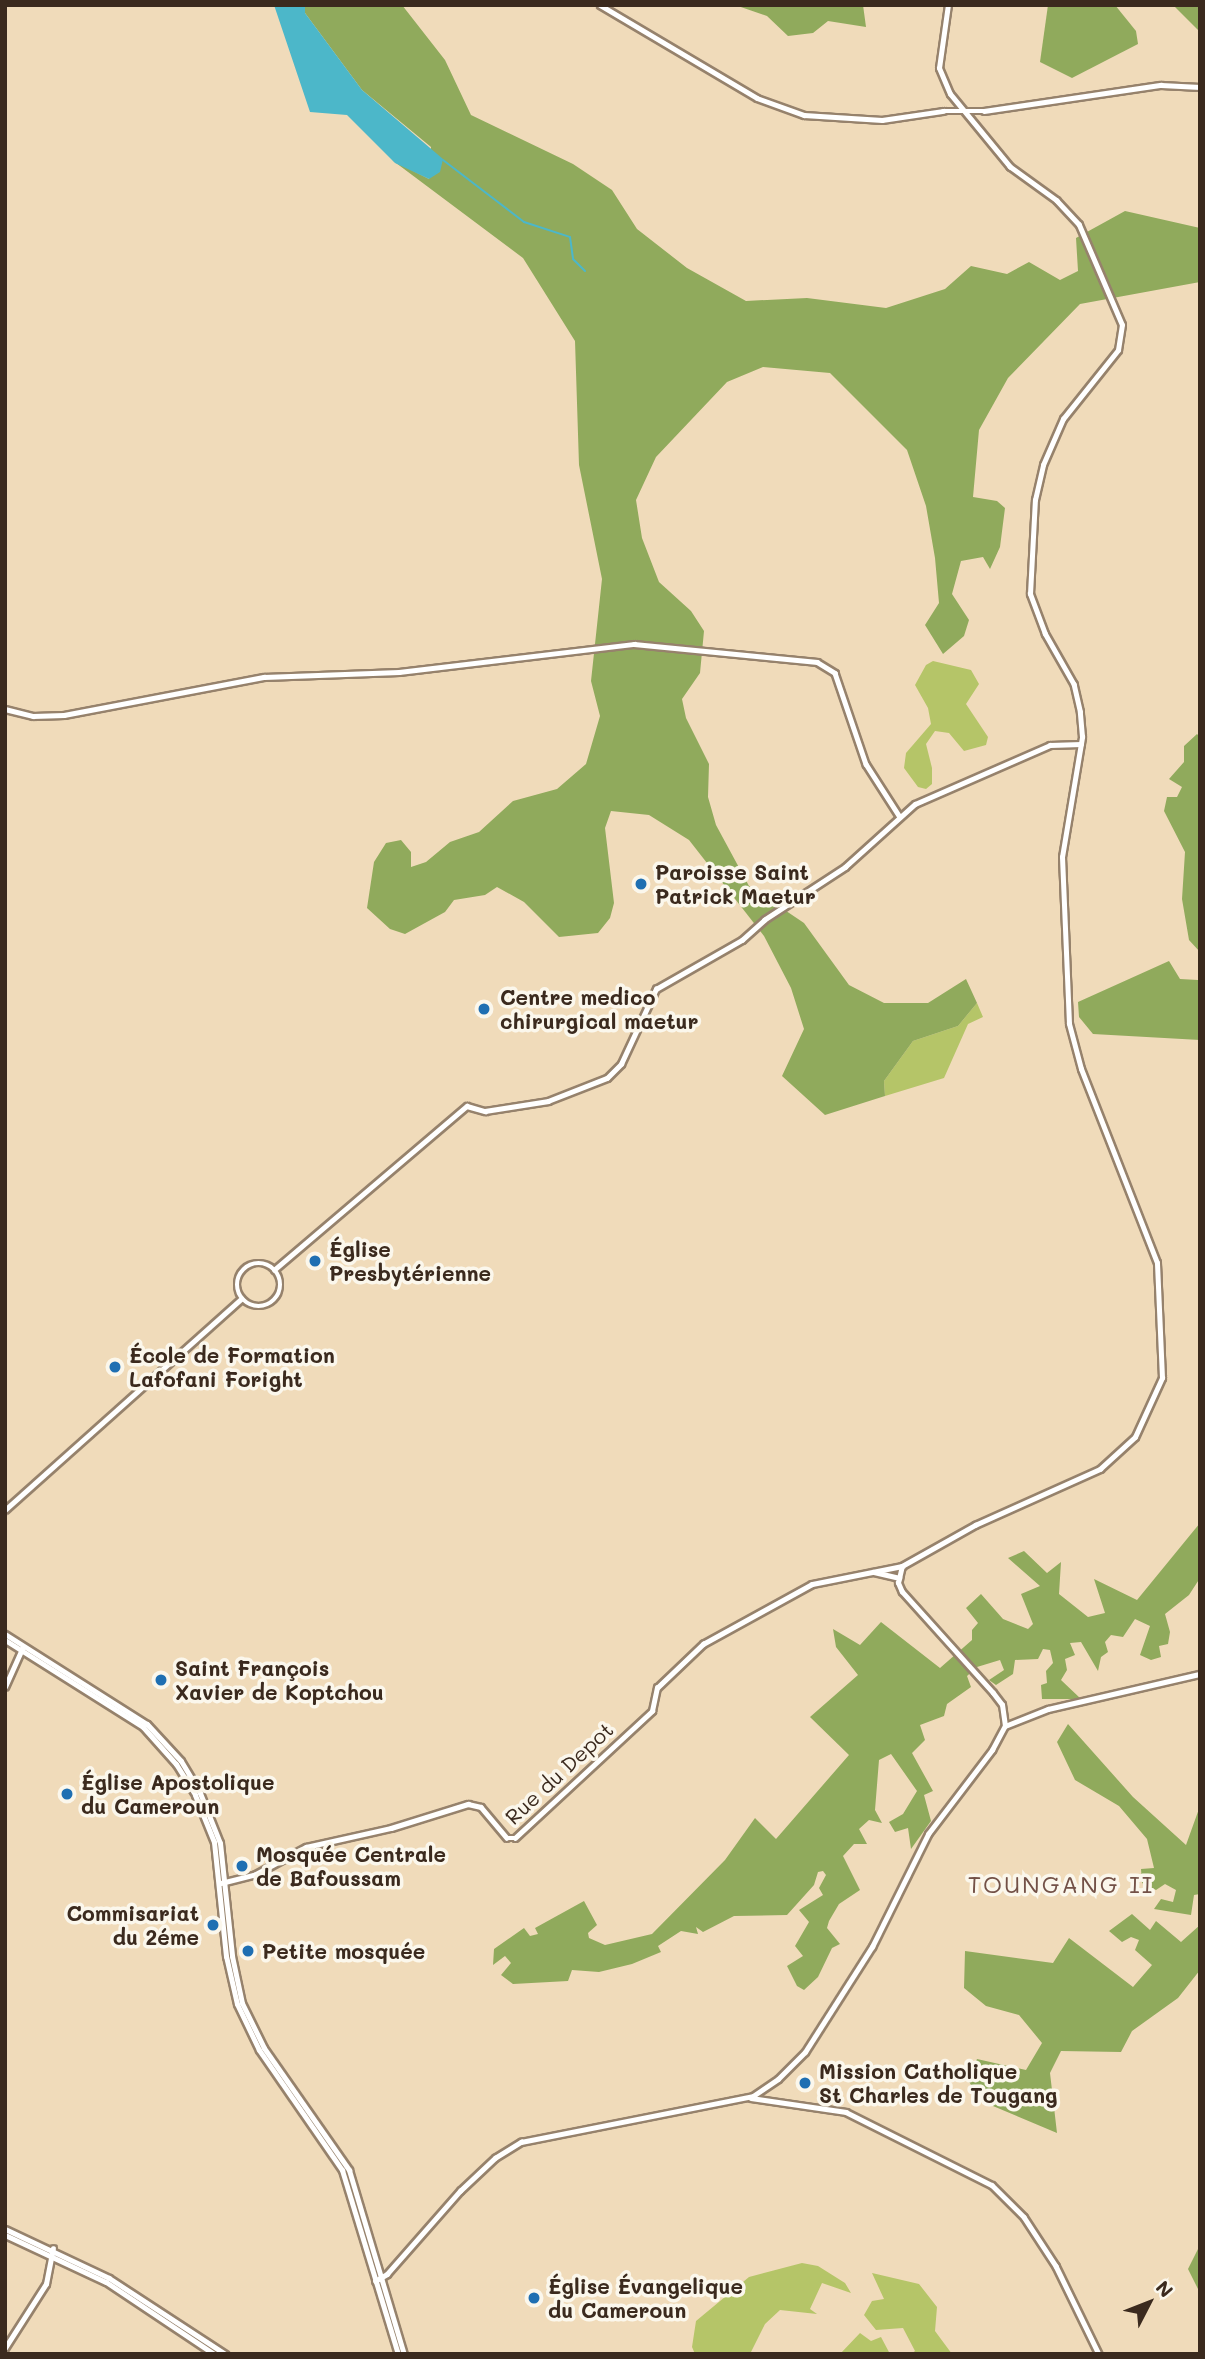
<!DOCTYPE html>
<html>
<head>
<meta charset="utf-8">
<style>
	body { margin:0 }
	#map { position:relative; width:1205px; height:2359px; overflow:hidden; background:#f0dbba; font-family:Mali,sans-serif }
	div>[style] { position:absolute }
	.green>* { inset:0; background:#b5c568 }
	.forest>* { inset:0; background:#90aa5c }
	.water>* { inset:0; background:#4cb7c9 }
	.stream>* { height:2px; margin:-1px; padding:0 1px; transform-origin:1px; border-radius:1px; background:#4cb7c9 }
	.roads { filter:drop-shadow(2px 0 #96826c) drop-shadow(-2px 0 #96826c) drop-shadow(0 2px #96826c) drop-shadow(0 -2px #96826c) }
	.tertiary>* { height:4.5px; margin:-2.25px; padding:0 2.25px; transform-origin:2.25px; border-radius:2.25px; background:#fff }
	.tertiary>.ring { margin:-2.25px; padding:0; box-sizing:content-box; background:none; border:4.5px solid #fff; border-radius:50% }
	.primary>* { height:5px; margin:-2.5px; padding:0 2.5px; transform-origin:2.5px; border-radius:2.5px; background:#fff }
	.trunk>* { height:5px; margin:-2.5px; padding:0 2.5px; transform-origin:2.5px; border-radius:2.5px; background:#fff }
	.dots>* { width:19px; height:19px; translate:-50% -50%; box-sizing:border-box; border:4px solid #fbf7ec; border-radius:50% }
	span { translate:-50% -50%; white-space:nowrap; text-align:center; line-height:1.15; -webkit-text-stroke:7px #fbf7ec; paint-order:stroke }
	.poi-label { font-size:21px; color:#3b2a1e; font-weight:700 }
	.left { translate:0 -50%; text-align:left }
	.right { translate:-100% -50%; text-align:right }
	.street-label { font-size:21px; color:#3b2a1e }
	.quarter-label { font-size:24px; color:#735147; letter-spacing:2px }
	.frame { position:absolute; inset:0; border:7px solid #3b2a1e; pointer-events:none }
	.north { position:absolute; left:1114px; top:2268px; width:70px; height:70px; -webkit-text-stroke:5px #fbf7ec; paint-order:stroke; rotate:48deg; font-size:19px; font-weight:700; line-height:28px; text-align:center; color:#3b2a1e }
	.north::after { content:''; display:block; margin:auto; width:24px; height:32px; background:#3b2a1e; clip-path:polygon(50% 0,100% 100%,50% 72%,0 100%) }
</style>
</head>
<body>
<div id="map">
	<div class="green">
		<i style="clip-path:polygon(933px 661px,971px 670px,979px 684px,966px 704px,988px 737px,986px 745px,964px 751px,949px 733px,935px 731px,926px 744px,932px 768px,932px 784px,926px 789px,918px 787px,904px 768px,906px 753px,931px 724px,928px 708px,915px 685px,926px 665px)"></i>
		<i style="clip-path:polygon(977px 1003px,983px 1017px,968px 1024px,944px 1078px,885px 1096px,884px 1081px,913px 1041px,958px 1026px)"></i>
		<i style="clip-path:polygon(802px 2263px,818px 2266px,845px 2283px,851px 2293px,822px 2283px,810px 2309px,817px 2314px,780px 2310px,765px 2324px,750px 2354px,695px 2354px,692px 2347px,696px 2321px,749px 2277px)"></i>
		<i style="clip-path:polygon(872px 2273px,919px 2284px,937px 2307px,935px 2331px,952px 2354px,911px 2354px,915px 2351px,903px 2328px,876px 2330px,864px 2315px,872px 2301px,884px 2299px)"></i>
		<i style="clip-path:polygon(860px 2333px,871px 2341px,881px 2337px,890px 2354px,840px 2354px)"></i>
	</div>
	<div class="forest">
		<i style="clip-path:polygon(305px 5px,402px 5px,445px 60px,471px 115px,573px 164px,612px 190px,637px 229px,687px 268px,746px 301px,807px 298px,886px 308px,945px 289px,971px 266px,1007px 274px,1029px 262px,1060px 280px,1078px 271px,1076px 238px,1125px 211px,1200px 228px,1200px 282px,1080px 304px,1008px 378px,979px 430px,973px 497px,997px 501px,1005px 508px,1000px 547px,990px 569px,983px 557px,961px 561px,952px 594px,969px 620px,964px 636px,943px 654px,925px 625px,939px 603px,935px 558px,926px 506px,907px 450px,830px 373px,763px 367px,727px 382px,656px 457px,636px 500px,642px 538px,659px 582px,691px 611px,704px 631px,700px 673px,682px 699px,686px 718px,709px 764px,708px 797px,716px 825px,749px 886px,804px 923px,849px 985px,884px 1003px,928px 1003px,966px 979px,977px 1003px,958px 1026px,913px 1041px,884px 1081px,885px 1096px,825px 1115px,782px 1076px,804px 1029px,791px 988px,764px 936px,689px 840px,649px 815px,611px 811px,605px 828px,614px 903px,610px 918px,598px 933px,559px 937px,524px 902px,497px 887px,485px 895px,454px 900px,445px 912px,405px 934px,390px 929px,367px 908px,374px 862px,386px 843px,401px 840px,411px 852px,411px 867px,426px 862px,450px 842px,479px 832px,513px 801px,557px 789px,586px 764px,600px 716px,591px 681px,602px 579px,579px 465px,575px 341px,523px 258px,392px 160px,429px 179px,431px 147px,362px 90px,305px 13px)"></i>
		<i style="clip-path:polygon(735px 5px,863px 5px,866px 27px,828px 21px,813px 33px,788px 36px,767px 16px)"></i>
		<i style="clip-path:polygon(1048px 5px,1115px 5px,1136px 31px,1138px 44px,1072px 78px,1040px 62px)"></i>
		<i style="clip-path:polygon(1173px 5px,1200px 5px,1200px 32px)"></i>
		<i style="clip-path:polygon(1197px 734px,1200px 737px,1200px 952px,1189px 940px,1182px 899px,1185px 852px,1164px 811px,1167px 797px,1177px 797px,1182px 787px,1169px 779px,1184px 762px,1184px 746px)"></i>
		<i style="clip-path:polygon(1169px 961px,1180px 979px,1198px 980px,1200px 971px,1200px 1040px,1093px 1034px,1079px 1017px,1078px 1002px)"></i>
		<i style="clip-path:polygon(1200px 1523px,1200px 1578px,1189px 1595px,1165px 1614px,1170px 1632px,1168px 1644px,1159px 1646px,1161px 1657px,1151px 1660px,1140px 1655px,1150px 1626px,1135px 1619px,1123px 1637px,1111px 1635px,1105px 1642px,1108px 1652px,1101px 1657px,1098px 1671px,1081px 1642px,1070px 1643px,1075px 1655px,1065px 1659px,1067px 1670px,1061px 1680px,1081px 1699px,1042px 1699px,1041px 1685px,1047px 1683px,1046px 1671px,1053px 1663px,1050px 1650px,1043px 1649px,1038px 1659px,1015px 1660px,1013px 1674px,996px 1685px,989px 1680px,1004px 1670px,1000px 1660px,977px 1667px,967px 1676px,971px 1687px,947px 1704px,944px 1716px,920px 1725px,925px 1740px,912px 1753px,933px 1791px,924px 1795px,931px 1821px,911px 1849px,908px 1828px,895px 1832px,889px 1822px,903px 1814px,917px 1791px,891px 1754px,879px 1760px,875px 1810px,882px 1823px,869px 1820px,859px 1829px,867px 1844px,854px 1844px,843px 1856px,860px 1890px,839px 1904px,829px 1921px,827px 1928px,840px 1944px,832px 1948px,818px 1977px,804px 1990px,797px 1986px,787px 1966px,803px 1956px,795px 1946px,809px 1922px,799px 1910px,823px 1895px,819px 1888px,826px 1875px,823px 1871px,818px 1872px,814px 1885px,787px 1915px,734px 1916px,703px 1932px,696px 1927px,698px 1934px,681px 1931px,658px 1946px,661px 1952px,632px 1964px,599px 1972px,572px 1970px,568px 1981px,513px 1984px,501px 1975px,511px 1963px,505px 1956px,493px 1965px,494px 1949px,524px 1928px,530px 1936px,538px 1934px,535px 1928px,584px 1901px,597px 1925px,588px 1933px,589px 1938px,605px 1945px,652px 1934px,725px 1860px,755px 1818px,776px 1839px,849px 1755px,810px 1717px,858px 1675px,836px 1647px,833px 1629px,860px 1645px,881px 1622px,940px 1668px,972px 1640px,972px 1630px,978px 1623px,966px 1608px,981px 1594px,1003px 1619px,1028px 1629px,1033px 1624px,1021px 1594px,1040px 1586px,1008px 1558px,1024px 1551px,1047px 1573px,1061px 1562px,1059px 1594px,1088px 1617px,1105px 1613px,1094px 1579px,1137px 1600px)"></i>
		<i style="clip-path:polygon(1068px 1724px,1133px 1797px,1186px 1845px,1200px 1806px,1200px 1894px,1194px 1895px,1191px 1915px,1154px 1909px,1161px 1899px,1173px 1902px,1176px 1890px,1165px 1884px,1156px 1890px,1142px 1883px,1141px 1869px,1154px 1868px,1147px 1839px,1119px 1806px,1075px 1780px,1057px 1742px)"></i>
		<i style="clip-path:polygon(1132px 1914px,1150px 1930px,1156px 1921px,1181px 1942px,1200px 1925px,1200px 1970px,1178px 1998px,1132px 2031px,1121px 2052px,1061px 2051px,1050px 2073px,1057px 2133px,981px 2101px,968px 2080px,977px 2059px,1026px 2070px,1042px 2043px,1019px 2015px,986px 2006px,964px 1988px,965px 1951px,1053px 1963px,1069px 1938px,1133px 1987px,1152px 1965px,1135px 1950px,1139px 1940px,1131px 1937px,1122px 1942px,1109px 1931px)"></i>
		<i style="clip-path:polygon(1198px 2249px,1200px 2250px,1200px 2293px,1188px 2269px)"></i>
	</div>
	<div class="water">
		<i style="clip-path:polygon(274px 5px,305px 5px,305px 13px,362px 90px,443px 159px,440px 172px,429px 179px,395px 163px,347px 115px,310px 112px)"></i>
	</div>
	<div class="stream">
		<i style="left:443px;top:160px;width:102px;rotate:37.4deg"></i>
		<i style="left:524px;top:222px;width:48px;rotate:18.1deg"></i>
		<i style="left:570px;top:237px;width:22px;rotate:82deg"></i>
		<i style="left:573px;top:259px;width:17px;rotate:45deg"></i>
	</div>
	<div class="roads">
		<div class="tertiary">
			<i style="left:600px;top:5px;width:182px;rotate:30.6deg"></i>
			<i style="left:757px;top:98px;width:50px;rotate:19.9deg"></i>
			<i style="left:804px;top:115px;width:78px;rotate:3.7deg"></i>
			<i style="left:882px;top:120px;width:62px;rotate:-8.4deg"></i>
			<i style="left:943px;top:111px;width:41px"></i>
			<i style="left:984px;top:111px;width:179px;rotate:-8.4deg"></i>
			<i style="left:1161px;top:85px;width:39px;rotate:3deg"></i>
			<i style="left:5px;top:709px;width:29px;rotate:14deg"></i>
			<i style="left:33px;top:716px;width:31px;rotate:-2deg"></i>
			<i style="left:64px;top:715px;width:204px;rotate:-10.8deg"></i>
			<i style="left:264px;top:677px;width:135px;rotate:-2.1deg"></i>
			<i style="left:399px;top:672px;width:237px;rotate:-6.8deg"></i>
			<i style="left:634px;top:644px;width:184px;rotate:5.6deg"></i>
			<i style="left:817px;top:662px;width:21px;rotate:31deg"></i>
			<i style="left:835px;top:673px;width:96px;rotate:71.2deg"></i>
			<i style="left:866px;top:764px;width:63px;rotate:57.3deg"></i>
			<i class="ring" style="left:237px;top:1263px;width:39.5px;height:39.5px"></i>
			<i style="left:274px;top:1270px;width:253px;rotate:-40.4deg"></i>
			<i style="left:467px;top:1106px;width:19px;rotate:16deg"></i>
			<i style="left:485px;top:1111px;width:64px;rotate:-9deg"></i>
			<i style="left:548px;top:1101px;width:63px;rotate:-21.3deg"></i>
			<i style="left:607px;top:1078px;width:20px;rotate:-45deg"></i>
			<i style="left:621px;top:1064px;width:83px;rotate:-65deg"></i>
			<i style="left:656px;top:989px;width:99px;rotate:-29.7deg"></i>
			<i style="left:742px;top:940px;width:30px;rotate:-42deg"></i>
			<i style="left:764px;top:920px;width:97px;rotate:-33.2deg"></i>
			<i style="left:845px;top:867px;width:94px;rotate:-42deg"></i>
			<i style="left:915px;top:804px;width:147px;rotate:-23.6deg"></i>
			<i style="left:1050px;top:745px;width:31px;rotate:-2deg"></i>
			<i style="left:5px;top:1510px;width:317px;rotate:-41.8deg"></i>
			<i style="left:874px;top:1572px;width:26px;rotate:13deg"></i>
			<i style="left:5px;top:1687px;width:42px;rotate:-65.9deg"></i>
			<i style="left:1005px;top:1726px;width:46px;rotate:-21.6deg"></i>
			<i style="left:1048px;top:1709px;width:156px;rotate:-13deg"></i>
			<i style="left:221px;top:1883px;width:34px;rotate:-14deg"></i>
			<i style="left:254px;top:1875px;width:59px;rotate:-28.3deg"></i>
			<i style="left:306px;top:1847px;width:87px;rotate:-12.6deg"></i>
			<i style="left:391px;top:1828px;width:81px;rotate:-17.3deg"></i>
			<i style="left:468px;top:1804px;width:13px;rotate:13deg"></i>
			<i style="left:481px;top:1807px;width:40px;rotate:50deg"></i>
			<i style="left:507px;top:1838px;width:8px"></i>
			<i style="left:515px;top:1838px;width:187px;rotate:-42.8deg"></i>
			<i style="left:652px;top:1711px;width:24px;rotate:-78deg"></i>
			<i style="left:657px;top:1688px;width:64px;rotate:-43.7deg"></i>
			<i style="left:703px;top:1644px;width:124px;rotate:-28.8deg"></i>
			<i style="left:812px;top:1584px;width:92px;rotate:-11.3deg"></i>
			<i style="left:751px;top:2098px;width:96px;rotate:8.4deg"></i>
			<i style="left:846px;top:2112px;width:163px;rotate:26.6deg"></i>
			<i style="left:992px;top:2185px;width:45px;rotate:45deg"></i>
			<i style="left:1024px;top:2217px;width:59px;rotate:56.9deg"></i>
			<i style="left:1056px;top:2266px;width:98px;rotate:64deg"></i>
			<i style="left:375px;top:2281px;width:14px;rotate:-30deg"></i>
			<i style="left:387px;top:2274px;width:111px;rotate:-48.7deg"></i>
			<i style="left:460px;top:2191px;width:48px;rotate:-43.3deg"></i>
			<i style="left:495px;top:2158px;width:31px;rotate:-32deg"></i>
			<i style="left:521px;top:2142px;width:237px;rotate:-11.2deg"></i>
			<i style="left:753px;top:2096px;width:30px;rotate:-34deg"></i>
			<i style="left:778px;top:2079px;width:38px;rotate:-45deg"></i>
			<i style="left:805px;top:2052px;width:125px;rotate:-57.5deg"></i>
			<i style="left:872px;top:1947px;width:126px;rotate:-63.6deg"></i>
			<i style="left:928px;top:1834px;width:106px;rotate:-52.7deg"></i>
			<i style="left:992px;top:1750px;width:27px;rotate:-62deg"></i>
			<i style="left:1005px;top:1726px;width:21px;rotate:-98deg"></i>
			<i style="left:1002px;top:1705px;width:15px;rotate:-127deg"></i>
			<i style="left:993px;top:1693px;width:136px;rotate:-132deg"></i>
			<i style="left:902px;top:1592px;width:10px;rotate:-114deg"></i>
			<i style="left:898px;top:1583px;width:17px;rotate:-77deg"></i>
			<i style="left:902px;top:1566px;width:84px;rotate:-29.3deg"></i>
			<i style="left:975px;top:1525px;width:137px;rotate:-24.1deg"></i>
			<i style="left:1100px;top:1469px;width:47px;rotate:-42.4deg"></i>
			<i style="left:1135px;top:1437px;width:65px;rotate:-65.4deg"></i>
			<i style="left:1162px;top:1378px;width:115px;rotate:-92.5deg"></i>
			<i style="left:1157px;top:1263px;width:208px;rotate:-111.4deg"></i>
			<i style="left:1081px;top:1069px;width:47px;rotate:-104.9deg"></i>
			<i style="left:1069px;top:1024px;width:167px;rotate:-92.4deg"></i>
			<i style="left:1062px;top:857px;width:122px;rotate:-80.5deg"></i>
			<i style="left:1082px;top:737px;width:25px;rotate:-95deg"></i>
			<i style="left:1080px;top:712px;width:28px;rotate:-103deg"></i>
			<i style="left:1074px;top:685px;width:59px;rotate:-119.6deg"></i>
			<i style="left:1045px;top:634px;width:43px;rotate:-110.6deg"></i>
			<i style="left:1030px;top:594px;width:94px;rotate:-87deg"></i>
			<i style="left:1035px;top:500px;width:36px;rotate:-77deg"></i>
			<i style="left:1043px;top:465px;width:50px;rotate:-66.5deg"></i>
			<i style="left:1063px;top:419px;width:88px;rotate:-51.4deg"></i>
			<i style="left:1118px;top:350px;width:25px;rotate:-81deg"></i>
			<i style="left:1122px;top:325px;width:109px;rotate:-113.3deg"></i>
			<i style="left:1079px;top:225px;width:33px;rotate:-133deg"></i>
			<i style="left:1057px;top:201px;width:58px;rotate:-144.1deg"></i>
			<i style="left:1010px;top:167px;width:94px;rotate:-129.4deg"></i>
			<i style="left:950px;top:94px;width:28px;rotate:-113deg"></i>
			<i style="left:939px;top:68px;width:64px;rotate:-81.9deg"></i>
			<i style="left:5px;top:2348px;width:76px;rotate:-57.4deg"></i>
			<i style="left:46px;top:2284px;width:36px;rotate:-79deg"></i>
		</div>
		<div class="primary">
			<i style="left:5px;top:2229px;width:115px;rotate:25.2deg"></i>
			<i style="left:109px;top:2278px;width:139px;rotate:33.2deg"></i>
			<i style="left:5px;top:2235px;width:111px;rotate:25deg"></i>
			<i style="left:106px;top:2282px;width:130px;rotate:33.7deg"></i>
		</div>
		<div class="trunk">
			<i style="left:5px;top:1634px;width:168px;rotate:32.4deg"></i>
			<i style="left:147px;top:1724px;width:50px;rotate:47.4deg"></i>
			<i style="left:181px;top:1761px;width:37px;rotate:59deg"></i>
			<i style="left:200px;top:1793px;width:54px;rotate:68.2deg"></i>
			<i style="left:220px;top:1843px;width:114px;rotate:83.9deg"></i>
			<i style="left:232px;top:1956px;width:48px;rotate:78deg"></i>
			<i style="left:242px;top:2003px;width:50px;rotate:63.9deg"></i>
			<i style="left:264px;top:2048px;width:149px;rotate:55.1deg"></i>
			<i style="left:349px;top:2170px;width:192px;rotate:73.4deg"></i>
			<i style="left:5px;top:1640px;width:163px;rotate:32.2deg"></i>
			<i style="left:143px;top:1727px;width:50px;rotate:48.3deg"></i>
			<i style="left:176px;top:1764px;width:36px;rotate:58deg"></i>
			<i style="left:195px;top:1795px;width:51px;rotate:68deg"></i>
			<i style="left:214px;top:1842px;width:115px;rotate:84deg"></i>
			<i style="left:226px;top:1956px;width:49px;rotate:77.1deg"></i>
			<i style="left:237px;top:2004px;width:51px;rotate:64.4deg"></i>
			<i style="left:259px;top:2050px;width:146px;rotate:55.3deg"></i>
			<i style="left:342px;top:2170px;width:192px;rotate:73.1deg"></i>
		</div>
	</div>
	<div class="dots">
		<i style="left:641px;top:884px;background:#1f6fb2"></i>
		<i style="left:484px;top:1009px;background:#1f6fb2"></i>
		<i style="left:315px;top:1261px;background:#1f6fb2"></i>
		<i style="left:115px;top:1367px;background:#1f6fb2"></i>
		<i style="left:161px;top:1680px;background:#1f6fb2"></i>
		<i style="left:67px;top:1794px;background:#1f6fb2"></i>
		<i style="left:242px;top:1866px;background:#1f6fb2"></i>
		<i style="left:213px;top:1925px;background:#1f6fb2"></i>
		<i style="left:248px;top:1951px;background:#1f6fb2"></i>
		<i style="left:805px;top:2083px;background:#1f6fb2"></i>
		<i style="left:534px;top:2298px;background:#1f6fb2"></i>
	</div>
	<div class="poi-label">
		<span class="left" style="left:655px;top:884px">Paroisse Saint<br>Patrick Maetur</span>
		<span class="left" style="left:500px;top:1009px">Centre medico<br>chirurgical maetur</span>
		<span class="left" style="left:329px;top:1261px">Église<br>Presbytérienne</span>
		<span class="left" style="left:129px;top:1367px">École de Formation<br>Lafofani Foright</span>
		<span class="left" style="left:175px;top:1680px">Saint François<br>Xavier de Koptchou</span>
		<span class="left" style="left:81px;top:1794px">Église Apostolique<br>du Cameroun</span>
		<span class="left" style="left:256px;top:1866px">Mosquée Centrale<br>de Bafoussam</span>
		<span class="right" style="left:199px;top:1925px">Commisariat<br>du 2éme</span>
		<span class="left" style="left:262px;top:1951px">Petite mosquée</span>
		<span class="left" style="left:819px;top:2083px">Mission Catholique<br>St Charles de Tougang</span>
		<span class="left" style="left:548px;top:2298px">Église Évangelique<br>du Cameroun</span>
	</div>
	<div class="street-label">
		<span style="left:559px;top:1773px;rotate:-43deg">Rue du Depot</span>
	</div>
	<div class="quarter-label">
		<span style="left:1061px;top:1884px">TOUNGANG II</span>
	</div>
	<div class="frame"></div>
	<div class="north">N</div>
</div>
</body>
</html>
